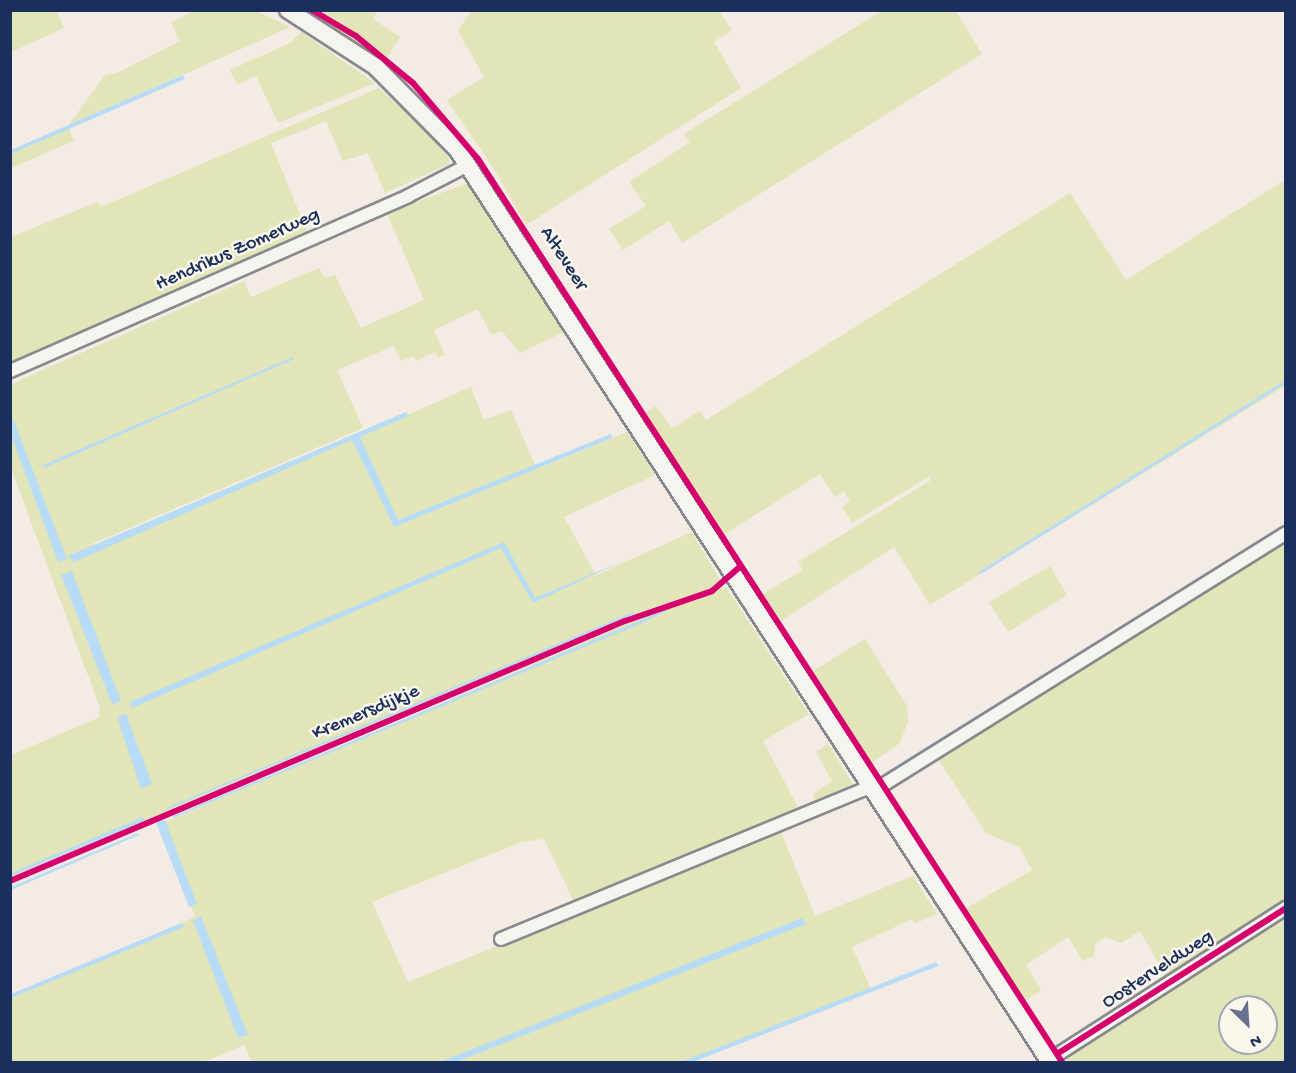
<!DOCTYPE html>
<html>
<head>
<meta charset="utf-8">
<style>
	body { margin:0 }
	#map { position:relative; width:1296px; height:1073px; overflow:hidden; background:#f3ebe4; font-family:"Gochi Hand",sans-serif }
	div>[style] { position:absolute }
	.green>* { inset:0; background:#e1e5b8 }
	.water>* { inset:0; background:#b8dcf6 }
	.stream>* { height:3px; margin:-1.5px; padding:0 1.5px; transform-origin:1.5px; border-radius:1.5px; background:#b8dcf6 }
	.roads { filter:drop-shadow(2px 0 #88898e) drop-shadow(-2px 0 #88898e) drop-shadow(0 2px #88898e) drop-shadow(0 -2px #88898e) }
	.street>* { height:12px; margin:-6px; padding:0 6px; transform-origin:6px; border-radius:6px; background:#f6f4ef }
	.secondary>* { height:16px; margin:-8px; padding:0 8px; transform-origin:8px; border-radius:8px; background:#f6f4ef }
	.cycleway>* { height:6px; margin:-3px; padding:0 3px; transform-origin:3px; border-radius:3px; background:#d6006c }
	span { translate:-50% -50%; white-space:nowrap; text-align:center; line-height:1.15; -webkit-text-stroke:5px #fbf7ec; paint-order:stroke }
	.street-label { font-size:20px; color:#1b2f5e }
	.frame { position:absolute; inset:0; border:12px solid #1b2f5e; pointer-events:none }
	.north { position:absolute; left:1218px; top:995px; width:60px; height:60px; box-sizing:border-box; background:#fbf7ec; border:2px solid #a1a7b3; border-radius:50%; rotate:155deg; font-size:16px; font-weight:700; line-height:24px; text-align:center; color:#1b2f5e }
	.north::after { content:''; display:block; margin:auto; width:21px; height:27px; background:#67718d; clip-path:polygon(50% 0,100% 100%,50% 72%,0 100%) }
</style>
</head>
<body>
<div id="map">
	<div class="green">
		<i style="clip-path:polygon(883px 10px,956px 11px,982px 54px,682px 243px,669px 221px,623px 250px,609px 229px,646px 206px,629px 182px,690px 142px,684px 134px)"></i>
		<i style="clip-path:polygon(10px 11px,57px 11px,64px 28px,11px 52px)"></i>
		<i style="clip-path:polygon(193px 11px,257px 11px,290px 27px,68px 126px,74px 141px,11px 168px,11px 150px,68px 126px,105px 75px,119px 72px,180px 41px,171px 23px)"></i>
		<i style="clip-path:polygon(331px 11px,378px 11px,373px 19px,400px 37px,383px 64px,318px 21px,322px 12px)"></i>
		<i style="clip-path:polygon(471px 11px,719px 11px,732px 30px,714px 42px,741px 88px,526px 225px,494px 169px,447px 100px,484px 77px,458px 31px)"></i>
		<i style="clip-path:polygon(301px 32px,375px 83px,278px 123px,256px 76px,237px 85px,230px 70px,290px 43px)"></i>
		<i style="clip-path:polygon(379px 88px,426px 130px,450px 160px,449px 164px,385px 193px,368px 153px,343px 161px,326px 121px,271px 143px,308px 234px,11px 365px,11px 237px,98px 202px,101px 207px)"></i>
		<i style="clip-path:polygon(1285px 180px,1285px 386px,930px 605px,894px 547px,781px 621px,763px 594px,803px 570px,798px 562px,931px 480px,930px 476px,852px 523px,842px 507px,850px 501px,844px 491px,835px 497px,820px 474px,725px 534px,646px 413px,656px 406px,672px 428px,700px 411px,706px 420px,1070px 193px,1126px 280px)"></i>
		<i style="clip-path:polygon(468px 183px,564px 332px,520px 353px,502px 331px,491px 335px,478px 309px,434px 330px,445px 355px,438px 358px,435px 352px,416px 361px,414px 356px,401px 361px,394px 346px,337px 370px,363px 428px,92px 544px,102px 547px,129px 536px,471px 387px,484px 420px,511px 410px,537px 469px,627px 432px,655px 475px,564px 517px,596px 575px,692px 532px,720px 580px,711px 588px,634px 614px,11px 877px,11px 755px,100px 717px,99px 705px,11px 468px,11px 384px,244px 281px,251px 297px,319px 268px,325px 278px,335px 275px,361px 328px,424px 300px,387px 213px)"></i>
		<i style="clip-path:polygon(1285px 535px,1285px 903px,1167px 978px,1140px 931px,1121px 943px,1106px 937px,1095px 944px,1094px 956px,1083px 961px,1068px 937px,1026px 965px,1041px 990px,1024px 1002px,965px 909px,1032px 870px,1019px 847px,986px 833px,934px 753px)"></i>
		<i style="clip-path:polygon(1050px 566px,1067px 595px,1008px 632px,989px 602px)"></i>
		<i style="clip-path:polygon(726px 587px,809px 714px,763px 741px,801px 813px,575px 904px,544px 839px,522px 842px,372px 902px,408px 982px,781px 832px,815px 916px,913px 876px,937px 914px,914px 924px,912px 919px,852px 947px,871px 989px,684px 1062px,252px 1062px,244px 1045px,204px 1062px,11px 1062px,11px 996px,195px 917px,161px 824px,650px 614px)"></i>
		<i style="clip-path:polygon(865px 639px,907px 706px,908px 721px,900px 743px,872px 763px,813px 671px)"></i>
		<i style="clip-path:polygon(828px 744px,855px 787px,817px 806px,813px 794px,832px 781px,816px 752px)"></i>
		<i style="clip-path:polygon(evenodd,1285px 919px,1285px 1062px,1067px 1062px,1071px 1051px,1285px 919px,1230px 1007px,1266px 1007px,1266px 1043px,1230px 1043px,1230px 1007px)"></i>
	</div>
	<div class="water">
		<i style="clip-path:polygon(183px 75px,185px 79px,11px 154px,11px 150px)"></i>
		<i style="clip-path:polygon(293px 357px,294px 359px,44px 468px,43px 465px)"></i>
		<i style="clip-path:polygon(10px 411px,67px 559px,58px 562px,11px 435px)"></i>
		<i style="clip-path:polygon(406px 412px,409px 416px,360px 437px,398px 520px,611px 434px,612px 438px,394px 527px,352px 440px,74px 562px,68px 556px)"></i>
		<i style="clip-path:polygon(504px 542px,535px 598px,625px 560px,533px 603px,501px 548px,132px 708px,130px 702px)"></i>
		<i style="clip-path:polygon(72px 571px,121px 701px,112px 704px,61px 575px)"></i>
		<i style="clip-path:polygon(677px 605px,647px 621px,173px 818px,173px 816px)"></i>
		<i style="clip-path:polygon(633px 612px,634px 614px,166px 810px,166px 808px)"></i>
		<i style="clip-path:polygon(126px 714px,152px 784px,141px 789px,117px 717px)"></i>
		<i style="clip-path:polygon(143px 817px,144px 821px,11px 876px,11px 873px)"></i>
		<i style="clip-path:polygon(165px 820px,197px 904px,189px 907px,157px 825px,157px 821px)"></i>
		<i style="clip-path:polygon(138px 833px,139px 835px,11px 890px,11px 887px)"></i>
		<i style="clip-path:polygon(201px 916px,248px 1035px,238px 1038px,193px 921px)"></i>
		<i style="clip-path:polygon(802px 918px,806px 924px,456px 1062px,440px 1062px)"></i>
		<i style="clip-path:polygon(182px 923px,184px 927px,11px 998px,11px 994px)"></i>
		<i style="clip-path:polygon(936px 962px,938px 966px,693px 1062px,681px 1062px)"></i>
	</div>
	<div class="stream">
		<i style="left:980px;top:572px;width:361px;rotate:-32deg"></i>
		<i style="left:886px;top:773px;width:471px;rotate:-31.9deg"></i>
	</div>
	<div class="roads">
		<div class="street">
			<i style="left:10px;top:371px;width:435px;rotate:-23.7deg"></i>
			<i style="left:408px;top:196px;width:68px;rotate:-27.3deg"></i>
			<i style="left:501px;top:939px;width:391px;rotate:-22.4deg"></i>
			<i style="left:862px;top:790px;width:22px;rotate:-13deg"></i>
			<i style="left:883px;top:785px;width:475px;rotate:-32deg"></i>
			<i style="left:1049px;top:1060px;width:282px;rotate:-32.7deg"></i>
		</div>
		<div class="secondary">
			<i style="left:288px;top:10px;width:105px;rotate:32.9deg"></i>
			<i style="left:376px;top:67px;width:115px;rotate:45.4deg"></i>
			<i style="left:457px;top:149px;width:1089px;rotate:57deg"></i>
		</div>
	</div>
	<div class="cycleway">
		<i style="left:312px;top:10px;width:51px;rotate:30.6deg"></i>
		<i style="left:356px;top:36px;width:74px;rotate:39.5deg"></i>
		<i style="left:413px;top:83px;width:100px;rotate:49.5deg"></i>
		<i style="left:478px;top:159px;width:1075px;rotate:57.11deg"></i>
		<i style="left:10px;top:881px;width:668px;rotate:-22.92deg"></i>
		<i style="left:625px;top:621px;width:92px;rotate:-19deg"></i>
		<i style="left:712px;top:591px;width:37px;rotate:-41deg"></i>
		<i style="left:1057px;top:1054px;width:272px;rotate:-32.5deg"></i>
	</div>
	<div class="street-label">
		<span style="left:238px;top:250px;rotate:-24deg">Hendrikus Zomerweg</span>
		<span style="left:563px;top:259px;rotate:57deg">Alteveer</span>
		<span style="left:366px;top:713px;rotate:-23deg">Kremersdijkje</span>
		<span style="left:1158px;top:970px;rotate:-33deg">Oosterveldweg</span>
	</div>
	<div class="frame"></div>
	<div class="north">N</div>
</div>
</body>
</html>
